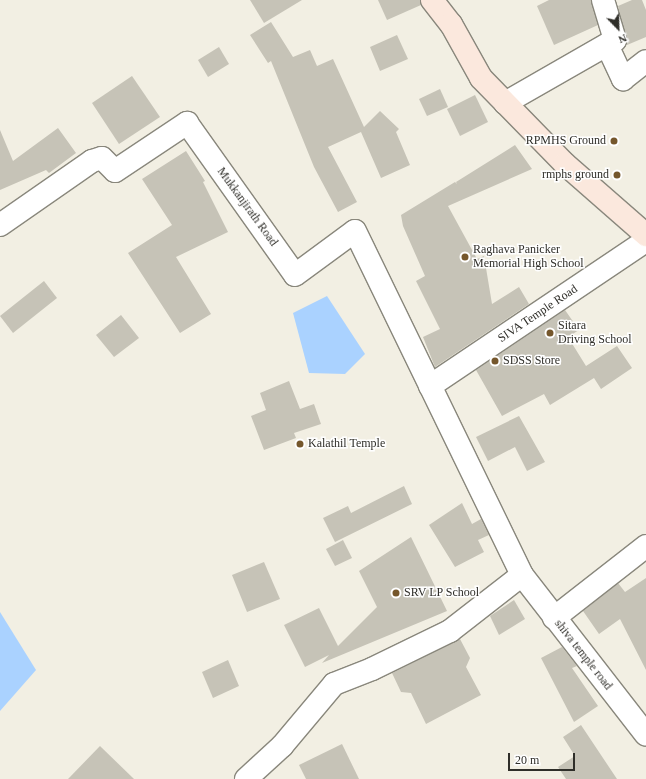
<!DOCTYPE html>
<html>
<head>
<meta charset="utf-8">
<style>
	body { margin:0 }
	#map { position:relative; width:646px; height:779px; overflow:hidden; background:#f2efe3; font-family:"Times New Roman",serif }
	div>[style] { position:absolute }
	.water>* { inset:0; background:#aad2ff }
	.building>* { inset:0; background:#c6c3b7 }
	.roads { filter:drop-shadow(1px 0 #89877c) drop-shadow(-1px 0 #89877c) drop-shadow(0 1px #89877c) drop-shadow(0 -1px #89877c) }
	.street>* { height:22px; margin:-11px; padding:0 11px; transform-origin:11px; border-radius:11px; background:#fff }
	.secondary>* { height:22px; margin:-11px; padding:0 11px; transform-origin:11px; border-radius:11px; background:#fbe8dd }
	.dots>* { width:11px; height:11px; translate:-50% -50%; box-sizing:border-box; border:2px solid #fff; border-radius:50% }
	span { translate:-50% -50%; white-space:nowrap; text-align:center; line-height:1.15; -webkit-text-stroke:3px #fff; paint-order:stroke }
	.poi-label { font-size:12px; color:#2f2e29 }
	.right { translate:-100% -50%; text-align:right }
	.left { translate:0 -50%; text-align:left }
	.street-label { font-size:12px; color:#2f2e29 }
	.north { position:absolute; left:598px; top:8px; width:40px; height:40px; -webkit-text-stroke:3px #fff; paint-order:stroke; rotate:157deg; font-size:11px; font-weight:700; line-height:16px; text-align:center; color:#2f2e29 }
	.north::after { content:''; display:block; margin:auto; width:14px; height:18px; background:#2f2e29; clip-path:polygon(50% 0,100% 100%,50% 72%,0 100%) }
	.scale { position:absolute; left:508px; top:753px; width:67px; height:18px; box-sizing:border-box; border:2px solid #2f2e29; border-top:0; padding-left:5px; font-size:12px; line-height:14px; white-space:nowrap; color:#2f2e29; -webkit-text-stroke:3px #fff; paint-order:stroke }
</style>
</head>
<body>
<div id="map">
	<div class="water">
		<i style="clip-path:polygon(327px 296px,365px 354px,345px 374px,309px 373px,293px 313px)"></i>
		<i style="clip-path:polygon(0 612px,36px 670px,0 711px)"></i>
	</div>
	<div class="building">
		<i style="clip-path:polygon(250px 0,302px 0,264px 23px)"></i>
		<i style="clip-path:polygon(378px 0,420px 0,421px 5px,387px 20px)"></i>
		<i style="clip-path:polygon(549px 0,591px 0,598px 25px,554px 45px,537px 6px)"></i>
		<i style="clip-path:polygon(632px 0,642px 0,646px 10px,646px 37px,627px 45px,618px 6px)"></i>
		<i style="clip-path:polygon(271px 22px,293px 57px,310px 50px,317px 66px,333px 59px,364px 127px,380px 111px,399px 129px,396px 132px,410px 165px,381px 178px,361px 132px,328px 147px,357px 202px,338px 212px,314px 167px,271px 61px,268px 63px,250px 35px)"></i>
		<i style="clip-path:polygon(397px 35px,408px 59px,380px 71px,370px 47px)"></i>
		<i style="clip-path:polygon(219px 47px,229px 64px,208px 77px,198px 60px)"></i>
		<i style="clip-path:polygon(132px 76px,160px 117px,119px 144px,92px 103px)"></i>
		<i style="clip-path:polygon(440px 89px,448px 107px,427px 116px,419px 99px)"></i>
		<i style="clip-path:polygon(475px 95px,488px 122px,460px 136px,447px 109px)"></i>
		<i style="clip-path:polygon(58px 128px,76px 153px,49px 173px,46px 170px,0 190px,0 130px,13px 161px)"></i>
		<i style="clip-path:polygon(515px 145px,532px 169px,448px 206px,477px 259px,484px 256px,492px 304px,519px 287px,529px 304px,435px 367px,423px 337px,440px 329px,416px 281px,425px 276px,403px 226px,401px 215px,455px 182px,457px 184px,456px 182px)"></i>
		<i style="clip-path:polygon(186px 151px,205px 181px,203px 182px,228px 232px,176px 257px,211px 314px,180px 333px,128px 253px,172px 225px,142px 179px)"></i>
		<i style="clip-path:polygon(44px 281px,57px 298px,13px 333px,0 316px)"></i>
		<i style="clip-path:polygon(565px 310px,579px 330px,568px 337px,586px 366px,617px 346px,632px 368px,601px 389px,594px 378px,550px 405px,544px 394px,502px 416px,476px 370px)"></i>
		<i style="clip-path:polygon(121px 315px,139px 338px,114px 357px,96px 335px)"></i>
		<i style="clip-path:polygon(289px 381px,300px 409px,314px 404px,321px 424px,294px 433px,296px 438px,264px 450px,251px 416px,266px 410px,260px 393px)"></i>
		<i style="clip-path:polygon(519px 416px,545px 462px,527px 471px,515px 447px,488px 461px,476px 437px)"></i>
		<i style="clip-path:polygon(404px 486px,412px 504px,335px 542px,323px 518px,348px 506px,351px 513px)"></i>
		<i style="clip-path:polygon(462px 503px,472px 524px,481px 519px,489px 535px,478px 540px,484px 552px,455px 567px,429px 525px)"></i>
		<i style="clip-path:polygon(411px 537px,447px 611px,322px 663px,329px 655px,305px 667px,284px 625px,319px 608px,338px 646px,377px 607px,359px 571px)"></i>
		<i style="clip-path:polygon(343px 540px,352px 558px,335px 566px,326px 549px)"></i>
		<i style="clip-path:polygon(264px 562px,280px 599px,247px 612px,232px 575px)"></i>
		<i style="clip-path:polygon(646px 578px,646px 670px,620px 619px,599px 634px,583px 611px,618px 583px,625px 592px)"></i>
		<i style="clip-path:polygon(514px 600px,525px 619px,499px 635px,490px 616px)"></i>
		<i style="clip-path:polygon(460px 639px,470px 658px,466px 667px,481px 695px,426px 724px,411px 693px,401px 692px,392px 673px)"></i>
		<i style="clip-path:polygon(562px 647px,577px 666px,572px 668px,598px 706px,574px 722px,541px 658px)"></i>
		<i style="clip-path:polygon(228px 660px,239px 686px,213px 698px,202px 672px)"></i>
		<i style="clip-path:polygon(581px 725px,617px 779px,566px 779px,558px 767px,575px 756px,563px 737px)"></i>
		<i style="clip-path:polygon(342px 744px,359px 779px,306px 779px,299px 765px)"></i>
		<i style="clip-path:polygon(100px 746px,134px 779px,68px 779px)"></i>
	</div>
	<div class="roads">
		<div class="street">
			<i style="left:607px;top:45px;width:38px;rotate:65deg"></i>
			<i style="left:623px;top:79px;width:29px;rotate:-38deg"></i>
			<i style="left:505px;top:103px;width:127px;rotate:-29.8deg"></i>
			<i style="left:615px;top:40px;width:42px;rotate:-106.7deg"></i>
			<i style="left:0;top:225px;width:112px;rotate:-34.8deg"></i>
			<i style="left:92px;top:161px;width:10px;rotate:-17deg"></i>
			<i style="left:102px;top:158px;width:18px;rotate:45deg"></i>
			<i style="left:115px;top:171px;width:87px;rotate:-33.7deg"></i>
			<i style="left:187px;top:123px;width:186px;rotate:54.6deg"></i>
			<i style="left:295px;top:275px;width:74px;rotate:-36.3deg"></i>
			<i style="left:355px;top:231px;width:382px;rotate:64.1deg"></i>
			<i style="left:522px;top:575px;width:202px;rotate:52.2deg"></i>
			<i style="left:430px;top:386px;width:260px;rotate:-33.9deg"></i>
			<i style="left:554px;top:618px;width:117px;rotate:-38deg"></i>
			<i style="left:246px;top:779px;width:49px;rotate:-42.5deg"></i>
			<i style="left:282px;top:746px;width:81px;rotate:-50deg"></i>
			<i style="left:334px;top:684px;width:41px;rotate:-21.5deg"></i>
			<i style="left:372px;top:669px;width:87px;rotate:-26deg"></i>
			<i style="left:450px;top:631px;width:91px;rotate:-37.9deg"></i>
		</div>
		<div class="secondary">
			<i style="left:432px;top:0;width:31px;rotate:52deg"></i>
			<i style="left:451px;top:24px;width:62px;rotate:60.9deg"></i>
			<i style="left:481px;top:78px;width:120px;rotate:45.7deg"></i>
			<i style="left:565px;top:164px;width:108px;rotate:41.2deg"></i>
		</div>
	</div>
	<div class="dots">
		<i style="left:614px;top:141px;background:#75572c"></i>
		<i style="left:617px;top:175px;background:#75572c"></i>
		<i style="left:465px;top:257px;background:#75572c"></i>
		<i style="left:550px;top:333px;background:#75572c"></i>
		<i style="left:495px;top:361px;background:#75572c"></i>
		<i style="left:300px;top:444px;background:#75572c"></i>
		<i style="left:396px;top:593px;background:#75572c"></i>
	</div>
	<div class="poi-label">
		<span class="right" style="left:606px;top:141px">RPMHS Ground</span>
		<span class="right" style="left:609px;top:175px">rmphs ground</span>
		<span class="left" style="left:473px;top:257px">Raghava Panicker<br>Memorial High School</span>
		<span class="left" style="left:558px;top:333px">Sitara<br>Driving School</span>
		<span class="left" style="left:503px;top:361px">SDSS Store</span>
		<span class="left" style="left:308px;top:444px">Kalathil Temple</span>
		<span class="left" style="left:404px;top:593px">SRV LP School</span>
	</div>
	<div class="street-label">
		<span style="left:247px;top:207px;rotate:54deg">Mukkanjirath Road</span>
		<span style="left:538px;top:314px;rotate:-34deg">SIVA Temple Road</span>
		<span style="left:583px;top:655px;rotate:52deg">shiva temple road</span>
	</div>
	<div class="north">N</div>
	<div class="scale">20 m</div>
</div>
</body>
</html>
